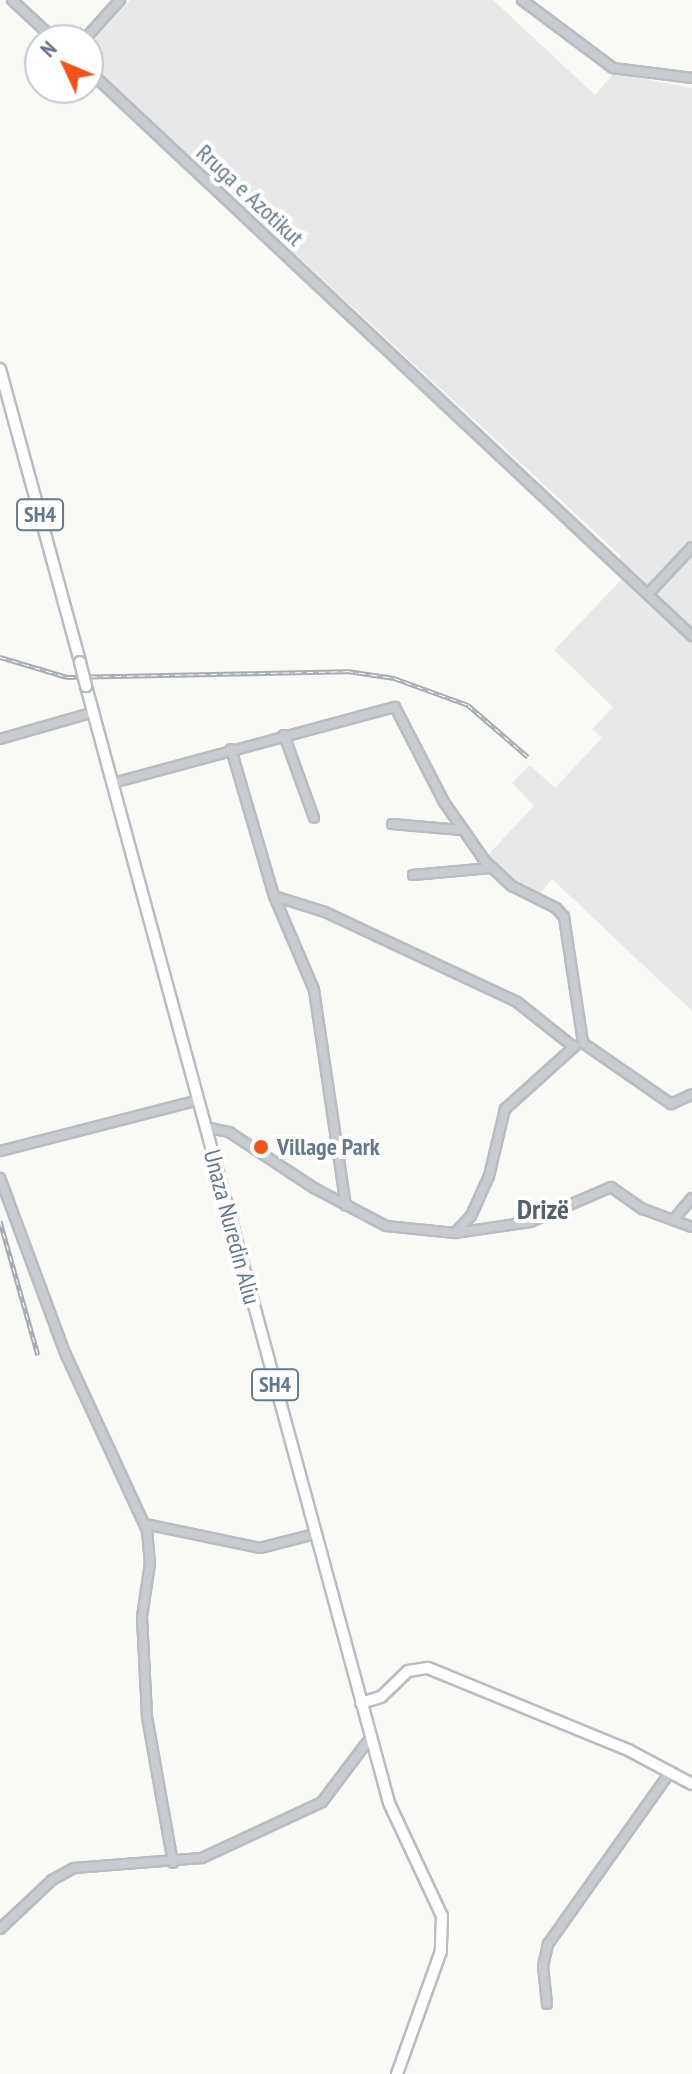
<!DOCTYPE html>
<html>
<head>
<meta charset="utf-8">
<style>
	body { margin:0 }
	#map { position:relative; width:692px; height:2074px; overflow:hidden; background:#f9f9f6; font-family:"PT Sans Narrow",sans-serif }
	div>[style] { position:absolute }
	.built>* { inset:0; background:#e7e8e7 }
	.roads { filter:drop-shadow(2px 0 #b9bdc1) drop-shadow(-2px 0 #b9bdc1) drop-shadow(0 2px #b9bdc1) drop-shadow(0 -2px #b9bdc1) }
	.minor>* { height:8px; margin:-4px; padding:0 4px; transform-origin:4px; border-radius:4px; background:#c8ccd0 }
	.major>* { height:10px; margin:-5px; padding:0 5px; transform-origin:5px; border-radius:5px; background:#fff }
	.rail>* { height:5px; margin-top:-2.5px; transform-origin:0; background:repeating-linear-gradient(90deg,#fff 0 6px,#a6adb3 0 12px); box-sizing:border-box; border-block:2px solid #a6adb3 }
	.bridges { filter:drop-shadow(2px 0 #b9bdc1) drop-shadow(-2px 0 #b9bdc1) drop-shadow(0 2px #b9bdc1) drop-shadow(0 -2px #b9bdc1) }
	.major-bridge>* { height:10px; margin:-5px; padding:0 5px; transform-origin:5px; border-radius:5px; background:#fff }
	.dots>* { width:22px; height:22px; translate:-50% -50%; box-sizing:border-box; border:4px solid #fff; border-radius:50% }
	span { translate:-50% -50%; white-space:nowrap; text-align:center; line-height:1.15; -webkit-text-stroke:8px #fff; paint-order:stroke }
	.shield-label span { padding:2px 6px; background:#fff; border:2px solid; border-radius:6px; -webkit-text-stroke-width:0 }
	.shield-label { font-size:22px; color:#65798a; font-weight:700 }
	.street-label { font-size:24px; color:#65798a }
	.poi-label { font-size:24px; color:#65798a; font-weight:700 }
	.left { translate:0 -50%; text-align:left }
	.quarter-label { font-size:28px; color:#54626e; font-weight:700 }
	.north { position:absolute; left:24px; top:24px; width:80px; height:80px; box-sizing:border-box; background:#fff; border:2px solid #c1c9d0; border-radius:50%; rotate:314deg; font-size:22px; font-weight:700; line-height:32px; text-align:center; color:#65798a }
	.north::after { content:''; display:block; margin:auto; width:28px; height:36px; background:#f4521b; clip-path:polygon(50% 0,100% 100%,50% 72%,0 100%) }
</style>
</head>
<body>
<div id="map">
	<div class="built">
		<i style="clip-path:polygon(130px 0,493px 0,595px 95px,614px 73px,692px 88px,692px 1011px,552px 879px,540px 893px,509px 878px,487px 856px,534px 806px,512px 783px,530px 765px,555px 788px,602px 738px,592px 729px,613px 707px,554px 650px,622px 579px,620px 555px,88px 62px,88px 46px)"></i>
	</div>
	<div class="roads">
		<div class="minor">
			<i style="left:12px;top:0;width:59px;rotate:42.9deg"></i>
			<i style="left:522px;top:0;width:114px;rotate:36.8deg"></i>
			<i style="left:613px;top:68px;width:80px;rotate:7.2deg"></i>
			<i style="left:84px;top:40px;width:54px;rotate:-48deg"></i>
			<i style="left:88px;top:70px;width:828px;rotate:43.14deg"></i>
			<i style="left:648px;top:594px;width:64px;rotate:-46.9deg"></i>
			<i style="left:284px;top:735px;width:88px;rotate:70.1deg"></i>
			<i style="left:0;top:739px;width:98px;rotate:-16deg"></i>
			<i style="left:231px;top:749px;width:153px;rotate:73.7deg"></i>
			<i style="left:274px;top:896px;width:102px;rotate:66.9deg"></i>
			<i style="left:314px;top:990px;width:218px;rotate:81.6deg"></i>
			<i style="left:113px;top:783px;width:292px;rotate:-15.1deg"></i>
			<i style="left:395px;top:707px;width:107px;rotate:62.7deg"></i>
			<i style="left:444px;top:802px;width:72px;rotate:55.2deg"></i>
			<i style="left:485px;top:861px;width:37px;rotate:43deg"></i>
			<i style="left:512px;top:886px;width:49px;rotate:26.6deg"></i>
			<i style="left:556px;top:908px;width:12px;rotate:48deg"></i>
			<i style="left:564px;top:917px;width:127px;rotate:81.4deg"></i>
			<i style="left:583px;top:1043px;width:107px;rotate:34.7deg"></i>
			<i style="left:671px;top:1104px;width:23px;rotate:-25deg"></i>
			<i style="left:392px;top:824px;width:69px;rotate:5deg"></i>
			<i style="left:413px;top:875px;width:78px;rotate:-5.1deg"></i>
			<i style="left:274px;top:896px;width:53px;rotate:17.4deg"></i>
			<i style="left:325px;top:912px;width:212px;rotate:25.1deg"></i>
			<i style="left:517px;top:1002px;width:69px;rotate:38.5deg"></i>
			<i style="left:205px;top:1127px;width:25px;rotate:12deg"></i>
			<i style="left:229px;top:1132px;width:102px;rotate:33.4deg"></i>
			<i style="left:314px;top:1188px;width:81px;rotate:27.8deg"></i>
			<i style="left:386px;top:1226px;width:69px;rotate:5.8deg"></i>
			<i style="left:455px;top:1233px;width:76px;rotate:-8.3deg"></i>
			<i style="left:530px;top:1222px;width:88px;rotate:-23.4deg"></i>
			<i style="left:611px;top:1187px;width:39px;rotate:35deg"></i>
			<i style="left:643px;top:1209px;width:52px;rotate:20.2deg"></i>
			<i style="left:0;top:1151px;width:204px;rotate:-14.4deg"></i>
			<i style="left:0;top:1178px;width:189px;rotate:69.6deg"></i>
			<i style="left:66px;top:1355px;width:193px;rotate:65.2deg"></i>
			<i style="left:147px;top:1530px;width:33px;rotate:85deg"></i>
			<i style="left:150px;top:1563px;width:55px;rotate:98.4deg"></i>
			<i style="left:142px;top:1617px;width:100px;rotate:87.1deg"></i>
			<i style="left:147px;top:1717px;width:148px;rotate:79.9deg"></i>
			<i style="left:675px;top:1218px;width:26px;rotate:-50deg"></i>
			<i style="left:455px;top:1233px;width:23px;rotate:-47deg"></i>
			<i style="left:471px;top:1216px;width:44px;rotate:-65.8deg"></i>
			<i style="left:489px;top:1176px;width:69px;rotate:-76.6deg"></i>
			<i style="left:505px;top:1109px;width:94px;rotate:-42deg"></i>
			<i style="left:145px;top:1524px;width:117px;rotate:11.8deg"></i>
			<i style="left:260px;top:1548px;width:57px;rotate:-14.3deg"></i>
			<i style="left:0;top:1929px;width:71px;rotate:-43.3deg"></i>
			<i style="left:52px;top:1880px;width:25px;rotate:-29deg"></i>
			<i style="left:74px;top:1868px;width:128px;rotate:-4.5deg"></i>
			<i style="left:202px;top:1858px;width:132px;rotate:-25deg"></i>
			<i style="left:322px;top:1802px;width:81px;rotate:-53deg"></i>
			<i style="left:547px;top:2004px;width:38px;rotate:-96deg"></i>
			<i style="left:543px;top:1966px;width:23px;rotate:-77deg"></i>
			<i style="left:548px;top:1944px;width:212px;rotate:-54.6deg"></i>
		</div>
		<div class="major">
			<i style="left:0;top:369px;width:304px;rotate:74.7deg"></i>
			<i style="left:86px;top:686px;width:1157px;rotate:74.82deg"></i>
			<i style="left:389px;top:1803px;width:125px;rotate:64.9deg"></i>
			<i style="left:442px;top:1916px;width:35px;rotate:92deg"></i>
			<i style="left:441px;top:1951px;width:131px;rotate:109.7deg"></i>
			<i style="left:361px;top:1703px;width:21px;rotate:-17deg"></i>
			<i style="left:381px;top:1697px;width:37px;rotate:-44deg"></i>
			<i style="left:408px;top:1671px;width:20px;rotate:-9deg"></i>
			<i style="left:428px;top:1668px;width:218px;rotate:22.3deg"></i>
			<i style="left:630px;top:1751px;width:70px;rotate:28deg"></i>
		</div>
	</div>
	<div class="rail">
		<i style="left:0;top:657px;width:70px;rotate:16.6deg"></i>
		<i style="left:67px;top:677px;width:280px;rotate:-1.2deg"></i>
		<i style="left:347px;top:671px;width:48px;rotate:8.5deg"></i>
		<i style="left:394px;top:678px;width:79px;rotate:20deg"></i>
		<i style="left:468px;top:705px;width:79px;rotate:40.9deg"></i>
		<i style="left:0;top:1221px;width:139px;rotate:74.2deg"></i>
	</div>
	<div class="bridges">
		<div class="major-bridge">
			<i style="left:80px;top:662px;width:25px;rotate:76deg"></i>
		</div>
	</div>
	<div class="dots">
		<i style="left:261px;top:1147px;background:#f4521b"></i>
	</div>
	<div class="shield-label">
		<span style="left:40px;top:515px">SH4</span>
		<span style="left:275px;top:1385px">SH4</span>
	</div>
	<div class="street-label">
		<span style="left:250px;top:195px;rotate:43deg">Rruga e Azotikut</span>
		<span style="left:232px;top:1227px;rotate:75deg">Unaza Nuredin Aliu</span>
	</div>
	<div class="poi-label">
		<span class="left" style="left:277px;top:1147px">Village Park</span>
	</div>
	<div class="quarter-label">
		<span style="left:543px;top:1209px">Drizë</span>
	</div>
	<div class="north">N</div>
</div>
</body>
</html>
